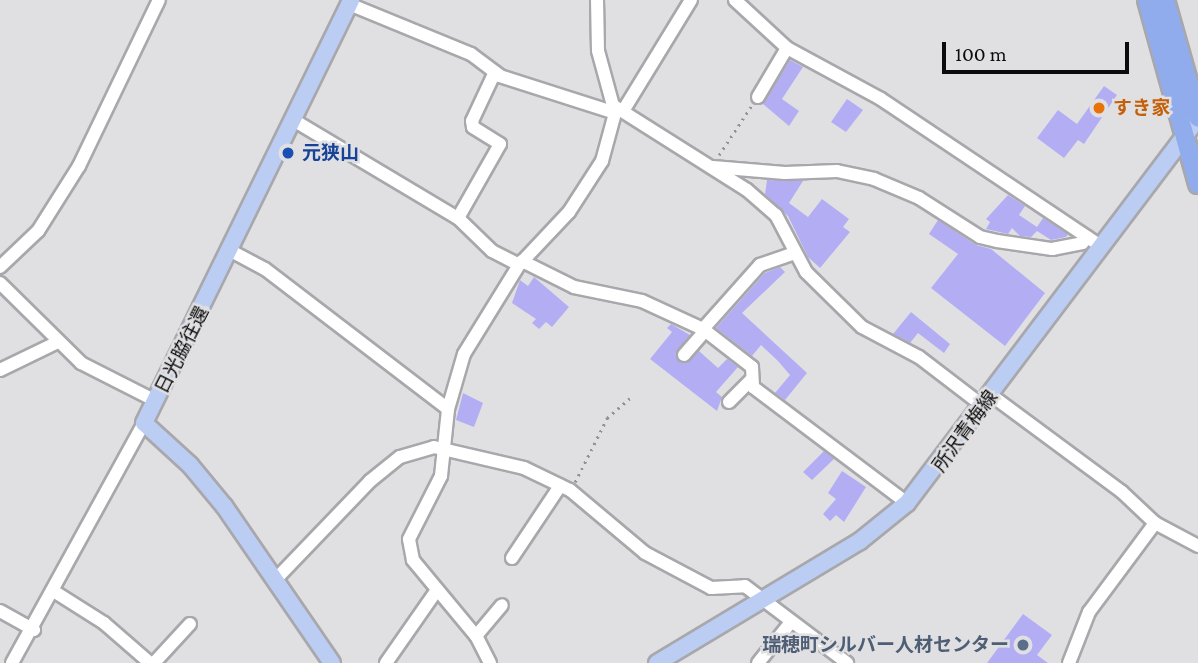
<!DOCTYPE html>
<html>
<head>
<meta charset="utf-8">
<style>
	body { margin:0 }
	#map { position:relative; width:1198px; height:663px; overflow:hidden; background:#e0e0e3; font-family:"Crimson Pro","Noto Sans JP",serif }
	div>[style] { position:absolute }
	.building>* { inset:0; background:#b3aef4 }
	.path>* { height:2.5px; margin-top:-1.25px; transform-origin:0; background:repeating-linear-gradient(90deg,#929294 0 2px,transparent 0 7px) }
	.roads { filter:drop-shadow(2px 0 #a8a8ac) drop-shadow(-2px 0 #a8a8ac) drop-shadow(0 2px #a8a8ac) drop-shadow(0 -2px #a8a8ac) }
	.minor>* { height:12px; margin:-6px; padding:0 6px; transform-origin:6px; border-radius:6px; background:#fff }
	.major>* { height:16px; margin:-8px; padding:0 8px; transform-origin:8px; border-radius:8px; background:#bccdf4 }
	.highway>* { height:18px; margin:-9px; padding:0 9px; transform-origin:9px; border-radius:9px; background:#90acec }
	.dots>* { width:19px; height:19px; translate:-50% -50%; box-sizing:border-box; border:4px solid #e0e0e3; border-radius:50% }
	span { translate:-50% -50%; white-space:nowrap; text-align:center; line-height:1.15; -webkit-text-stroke:5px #e0e0e3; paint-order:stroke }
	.food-label { font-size:19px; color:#c56008; font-weight:700 }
	.left { translate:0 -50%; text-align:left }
	.transit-label { font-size:19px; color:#164399; font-weight:700 }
	.street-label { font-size:19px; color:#0b0b0c }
	.service-label { font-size:19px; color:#4e5e75; font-weight:700 }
	.right { translate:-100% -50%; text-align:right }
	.scale { position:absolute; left:942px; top:42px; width:187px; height:32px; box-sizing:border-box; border:4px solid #0b0b0c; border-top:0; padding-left:9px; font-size:21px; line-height:24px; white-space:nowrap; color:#0b0b0c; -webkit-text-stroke:5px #e0e0e3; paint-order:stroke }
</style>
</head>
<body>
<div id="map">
	<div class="building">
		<i style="clip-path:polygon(790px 60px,803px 67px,782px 99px,799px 111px,789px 126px,763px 104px)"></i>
		<i style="clip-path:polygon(1104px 86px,1117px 95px,1084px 144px,1078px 140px,1064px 158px,1037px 138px,1058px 110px,1077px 124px)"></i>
		<i style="clip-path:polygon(847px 99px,863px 110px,846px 132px,831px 122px)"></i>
		<i style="clip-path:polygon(767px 180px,803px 181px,789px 203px,808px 217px,822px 199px,849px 219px,843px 227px,850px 232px,820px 268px,808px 257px,788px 216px,765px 194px)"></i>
		<i style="clip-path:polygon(1008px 195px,1025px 206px,1019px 215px,1037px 227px,1043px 218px,1068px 234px,1066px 237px,1051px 240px,1037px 231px,1031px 237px,1020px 236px,1012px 228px,1008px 234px,986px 229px,990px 222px,986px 219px)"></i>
		<i style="clip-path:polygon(938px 220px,976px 245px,991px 249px,1045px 293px,1005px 346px,931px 288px,958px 254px,929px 234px)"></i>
		<i style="clip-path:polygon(780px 267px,785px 272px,742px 313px,807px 373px,785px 400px,775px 393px,790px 375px,778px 361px,761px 345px,752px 356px,716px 328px,765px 273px)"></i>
		<i style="clip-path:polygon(534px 277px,569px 307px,552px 327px,546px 322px,539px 329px,532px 323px,536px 319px,512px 303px,520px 280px,528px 286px)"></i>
		<i style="clip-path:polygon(911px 312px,950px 344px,944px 353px,918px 333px,910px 343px,893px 334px)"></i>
		<i style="clip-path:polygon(671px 324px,690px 335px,676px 353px,679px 362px,687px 363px,699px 351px,718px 368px,727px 359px,738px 367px,716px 392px,722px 397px,717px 411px,650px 359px,672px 332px,667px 328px)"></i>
		<i style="clip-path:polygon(463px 393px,483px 403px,474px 427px,456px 420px)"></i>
		<i style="clip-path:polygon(824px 451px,834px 459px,812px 480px,803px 472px)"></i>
		<i style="clip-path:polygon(842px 471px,866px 487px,844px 522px,836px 515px,830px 521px,823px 514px,836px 499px,828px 493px)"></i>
		<i style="clip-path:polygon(1023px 614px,1052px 635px,1037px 655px,1048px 663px,987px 663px)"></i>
	</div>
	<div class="path">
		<i style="left:719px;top:155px;width:60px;rotate:-56.6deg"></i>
		<i style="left:575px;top:482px;width:72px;rotate:-63.4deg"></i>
		<i style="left:607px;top:418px;width:30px;rotate:-41deg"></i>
	</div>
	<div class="roads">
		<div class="minor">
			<i style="left:735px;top:0;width:71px;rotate:42.7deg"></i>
			<i style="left:787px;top:48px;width:107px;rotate:28.5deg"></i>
			<i style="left:881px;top:99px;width:265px;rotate:33.8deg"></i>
			<i style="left:349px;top:4px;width:132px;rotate:22.3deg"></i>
			<i style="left:471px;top:54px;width:36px;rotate:37deg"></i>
			<i style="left:500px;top:76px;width:121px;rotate:17.8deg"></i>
			<i style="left:758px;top:97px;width:57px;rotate:-59.4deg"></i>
			<i style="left:614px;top:106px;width:157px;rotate:32.3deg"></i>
			<i style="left:747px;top:190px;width:38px;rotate:41deg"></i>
			<i style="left:776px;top:215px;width:64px;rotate:62.2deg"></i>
			<i style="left:806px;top:272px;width:78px;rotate:44.5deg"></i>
			<i style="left:862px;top:327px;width:64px;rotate:27.8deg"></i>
			<i style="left:919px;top:357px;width:81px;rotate:37.4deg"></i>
			<i style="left:623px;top:111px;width:130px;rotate:-58.5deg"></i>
			<i style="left:295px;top:121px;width:190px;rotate:30.8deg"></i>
			<i style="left:458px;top:218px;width:85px;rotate:-60.4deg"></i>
			<i style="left:500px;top:144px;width:32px;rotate:-148deg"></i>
			<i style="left:473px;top:127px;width:6px;rotate:-99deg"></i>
			<i style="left:472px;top:121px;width:54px;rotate:-64.9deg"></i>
			<i style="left:713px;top:167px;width:72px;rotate:4.8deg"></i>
			<i style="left:785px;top:173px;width:52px;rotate:-2.2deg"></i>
			<i style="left:837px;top:171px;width:38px;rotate:12deg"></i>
			<i style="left:874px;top:179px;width:49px;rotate:22.9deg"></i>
			<i style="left:919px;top:198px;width:72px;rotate:32.6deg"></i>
			<i style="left:980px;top:237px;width:17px;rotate:13deg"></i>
			<i style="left:997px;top:241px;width:56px;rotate:8.3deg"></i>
			<i style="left:1052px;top:249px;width:31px;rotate:-11deg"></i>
			<i style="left:1082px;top:243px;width:8px;rotate:-45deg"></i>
			<i style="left:458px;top:218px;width:47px;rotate:44.1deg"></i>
			<i style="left:492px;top:251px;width:30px;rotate:27deg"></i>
			<i style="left:231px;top:251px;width:38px;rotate:28deg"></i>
			<i style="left:265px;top:269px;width:230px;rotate:37.4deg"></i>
			<i style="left:522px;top:261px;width:58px;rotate:26.6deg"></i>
			<i style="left:574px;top:287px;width:69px;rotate:11.6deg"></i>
			<i style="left:642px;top:301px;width:67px;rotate:24.7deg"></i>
			<i style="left:703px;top:329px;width:62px;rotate:37.8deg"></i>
			<i style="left:752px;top:367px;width:20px;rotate:87deg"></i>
			<i style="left:753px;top:387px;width:193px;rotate:37deg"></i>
			<i style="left:0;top:267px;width:52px;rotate:-43.5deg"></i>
			<i style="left:38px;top:231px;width:77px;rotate:-57.8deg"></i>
			<i style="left:79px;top:166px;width:184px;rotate:-64.3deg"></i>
			<i style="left:0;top:283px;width:114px;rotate:44.6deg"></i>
			<i style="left:81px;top:363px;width:84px;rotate:26.9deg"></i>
			<i style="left:703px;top:329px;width:86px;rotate:-48.3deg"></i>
			<i style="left:760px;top:265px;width:36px;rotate:-19deg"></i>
			<i style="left:684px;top:355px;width:32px;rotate:-49deg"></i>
			<i style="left:0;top:370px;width:64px;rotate:-25.8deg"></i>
			<i style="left:991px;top:395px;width:163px;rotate:36.5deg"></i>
			<i style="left:1122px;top:492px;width:45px;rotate:43.2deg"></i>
			<i style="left:1155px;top:523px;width:49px;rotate:28.1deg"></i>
			<i style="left:729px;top:402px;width:31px;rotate:-45deg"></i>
			<i style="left:512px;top:558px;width:87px;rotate:-56.3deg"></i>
			<i style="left:277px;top:578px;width:134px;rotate:-46.2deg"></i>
			<i style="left:370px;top:481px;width:38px;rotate:-39deg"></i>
			<i style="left:400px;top:457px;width:35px;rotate:-16deg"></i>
			<i style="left:434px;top:447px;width:92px;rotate:13.1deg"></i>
			<i style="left:524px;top:468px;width:51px;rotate:25.6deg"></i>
			<i style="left:570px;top:490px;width:98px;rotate:40deg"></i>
			<i style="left:645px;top:553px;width:75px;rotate:27.9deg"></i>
			<i style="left:711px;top:588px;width:34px;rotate:-3deg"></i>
			<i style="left:745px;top:586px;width:128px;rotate:37deg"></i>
			<i style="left:55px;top:592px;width:58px;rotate:32.3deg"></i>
			<i style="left:104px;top:623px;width:61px;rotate:41deg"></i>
			<i style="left:0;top:611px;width:39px;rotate:29deg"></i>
			<i style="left:476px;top:636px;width:40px;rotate:-50deg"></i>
			<i style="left:12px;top:663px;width:274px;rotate:-61.2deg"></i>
			<i style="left:154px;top:663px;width:53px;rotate:-47.3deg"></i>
			<i style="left:386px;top:663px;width:89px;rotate:-55.1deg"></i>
			<i style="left:490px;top:663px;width:30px;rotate:-117deg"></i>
			<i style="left:476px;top:636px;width:99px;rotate:-129.7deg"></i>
			<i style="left:413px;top:560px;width:21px;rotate:-101deg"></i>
			<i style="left:409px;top:539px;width:71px;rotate:-63.1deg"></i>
			<i style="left:441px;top:476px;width:67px;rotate:-84deg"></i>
			<i style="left:448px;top:409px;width:57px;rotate:-73.8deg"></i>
			<i style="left:464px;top:354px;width:105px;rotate:-58.3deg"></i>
			<i style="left:519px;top:265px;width:73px;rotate:-46.7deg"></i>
			<i style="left:569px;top:212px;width:61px;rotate:-57.1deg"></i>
			<i style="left:602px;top:161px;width:50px;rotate:-74.8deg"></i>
			<i style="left:615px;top:113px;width:64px;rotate:-105.3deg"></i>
			<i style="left:598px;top:51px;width:51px;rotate:-91.1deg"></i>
			<i style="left:758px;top:663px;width:53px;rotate:-51.2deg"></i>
			<i style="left:1069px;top:663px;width:55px;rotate:-68.6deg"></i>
			<i style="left:1089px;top:612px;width:111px;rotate:-53.4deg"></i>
		</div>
		<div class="major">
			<i style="left:332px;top:663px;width:191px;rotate:-124.5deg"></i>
			<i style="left:224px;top:506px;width:53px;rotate:-129.7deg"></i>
			<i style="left:190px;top:465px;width:62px;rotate:-137.6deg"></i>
			<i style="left:144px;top:423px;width:471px;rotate:-63.9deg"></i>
			<i style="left:657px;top:663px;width:237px;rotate:-31deg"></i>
			<i style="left:860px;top:541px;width:60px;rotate:-39deg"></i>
			<i style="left:907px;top:503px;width:483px;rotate:-52.9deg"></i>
		</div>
		<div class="highway">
			<i style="left:1147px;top:0;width:191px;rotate:74.5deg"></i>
			<i style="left:1165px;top:0;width:122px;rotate:74.2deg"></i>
		</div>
	</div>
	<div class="dots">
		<i style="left:1099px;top:108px;background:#e8710a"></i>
		<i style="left:288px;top:153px;background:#1a4fb4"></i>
		<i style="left:1023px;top:645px;background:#5c6f8a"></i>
	</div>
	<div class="food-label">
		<span class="left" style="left:1113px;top:108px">すき家</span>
	</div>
	<div class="transit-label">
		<span class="left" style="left:302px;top:153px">元狭山</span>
	</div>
	<div class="street-label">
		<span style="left:182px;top:350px;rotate:-63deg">日光脇往還</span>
		<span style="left:965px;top:431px;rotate:-54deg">所沢青梅線</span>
	</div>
	<div class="service-label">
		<span class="right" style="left:1009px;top:645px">瑞穂町シルバー人材センター</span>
	</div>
	<div class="scale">100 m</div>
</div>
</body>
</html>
